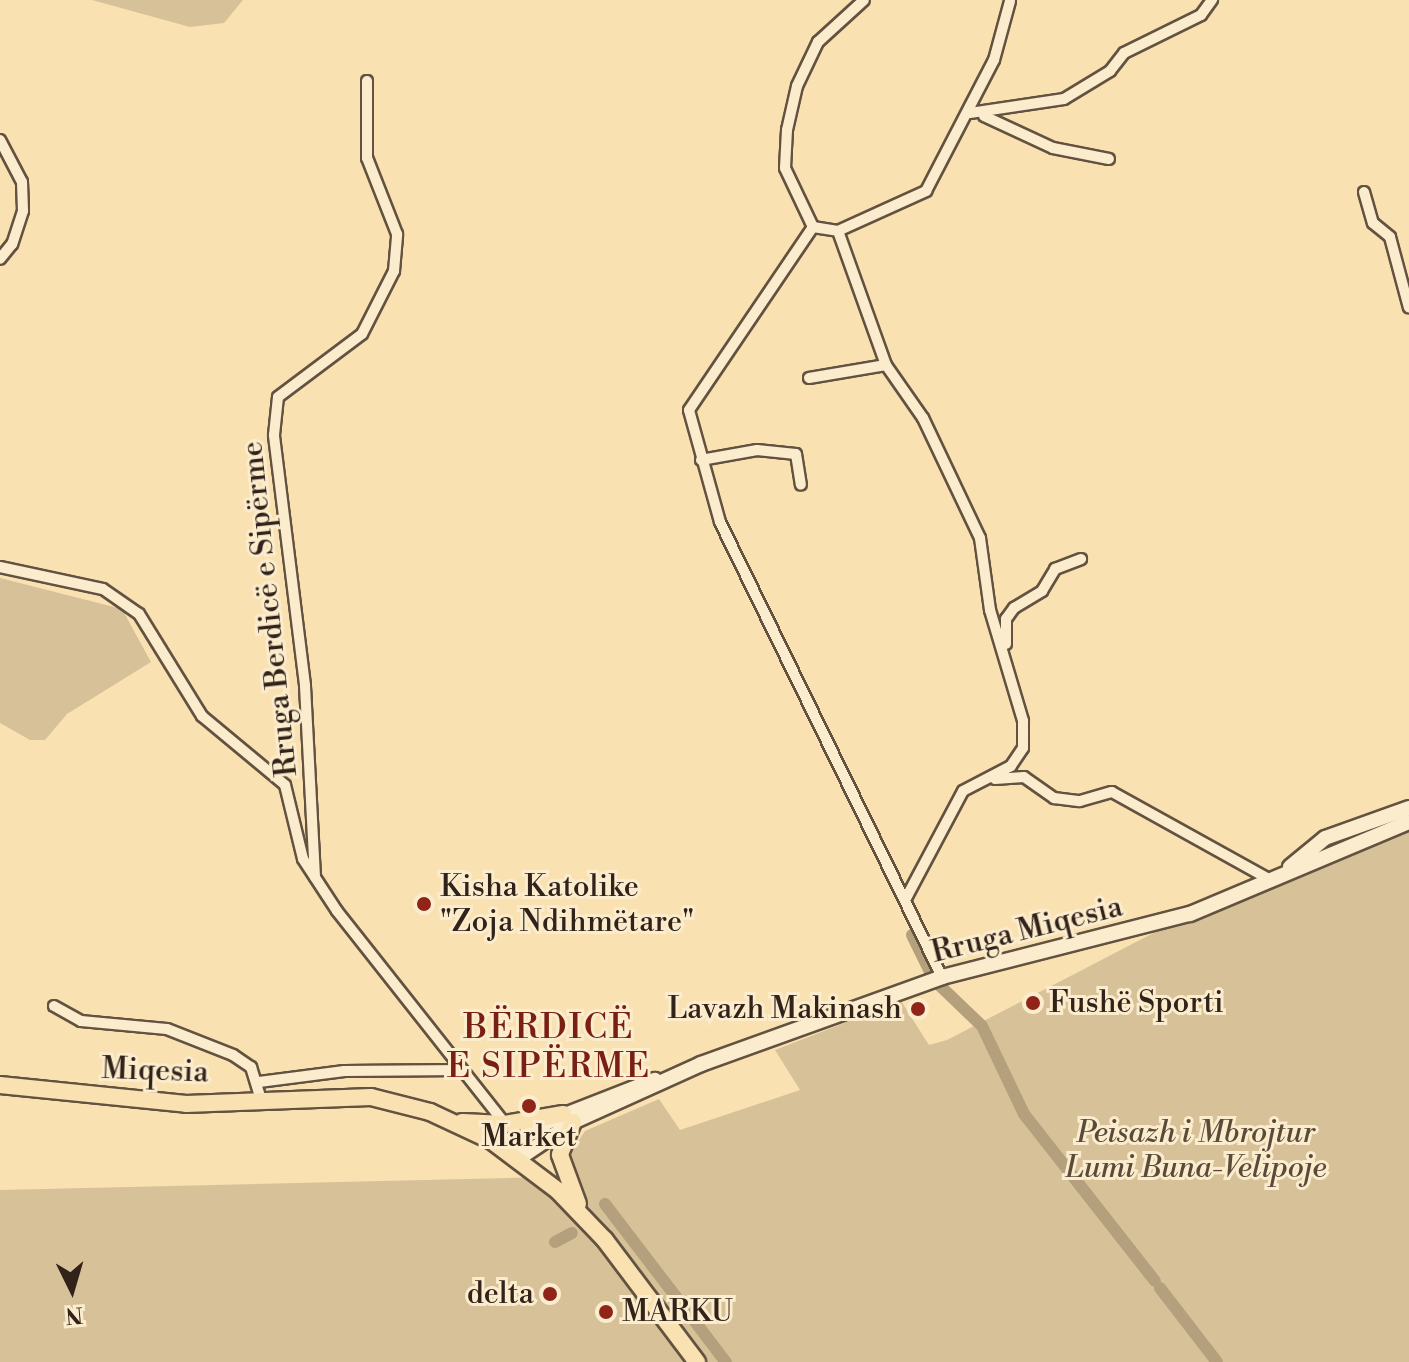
<!DOCTYPE html>
<html>
<head>
<meta charset="utf-8">
<style>
	body { margin:0 }
	#map { position:relative; width:1409px; height:1362px; overflow:hidden; background:#f9e1b2; font-family:"Libre Bodoni",serif }
	div>[style] { position:absolute }
	.green>* { inset:0; background:#d7c198 }
	.canal>* { height:12px; margin:-6px; padding:0 6px; transform-origin:6px; border-radius:6px; background:#b5a07e }
	.roads { filter:drop-shadow(2px 0 #635240) drop-shadow(-2px 0 #635240) drop-shadow(0 2px #635240) drop-shadow(0 -2px #635240) }
	.street>* { height:10px; margin:-5px; padding:0 5px; transform-origin:5px; border-radius:5px; background:#fbeccd }
	.secondary>* { height:14px; margin:-7px; padding:0 7px; transform-origin:7px; border-radius:7px; background:#fbeccd }
	.primary>* { height:16px; margin:-8px; padding:0 8px; transform-origin:8px; border-radius:8px; background:#f9e1b2 }
	.dots>* { width:22px; height:22px; translate:-50% -50%; box-sizing:border-box; border:4px solid #fbeccd; border-radius:50% }
	span { translate:-50% -50%; white-space:nowrap; text-align:center; line-height:1.15; -webkit-text-stroke:6px #fbeccd; paint-order:stroke }
	.street-label { font-size:30px; color:#31221a }
	.poi-label { font-size:30px; color:#31221a }
	.left { translate:0 -50%; text-align:left }
	.right { translate:-100% -50%; text-align:right }
	.park-label { font-size:30px; color:#5a4a3a; font-style:italic }
	.quarter-label { font-size:34px; color:#7a1f14; letter-spacing:2px }
	.north { position:absolute; left:32px; top:1250px; width:80px; height:80px; -webkit-text-stroke:6px #fbeccd; paint-order:stroke; rotate:175deg; font-size:22px; font-weight:700; line-height:32px; text-align:center; color:#31221a }
	.north::after { content:''; display:block; margin:auto; width:28px; height:36px; background:#31221a; clip-path:polygon(50% 0,100% 100%,50% 72%,0 100%) }
</style>
</head>
<body>
<div id="map">
	<div class="green">
		<i style="clip-path:polygon(92px 0,243px 0,224px 23px,190px 27px)"></i>
		<i style="clip-path:polygon(0 578px,122px 609px,151px 662px,67px 714px,45px 740px,30px 740px,0 723px)"></i>
		<i style="clip-path:polygon(1409px 825px,1409px 1362px,0 1362px,0 1190px,552px 1177px,575px 1168px,569px 1155px,585px 1131px,659px 1099px,680px 1130px,800px 1090px,775px 1050px,901px 1001px,929px 1045px,947px 1040px,1194px 912px)"></i>
	</div>
	<div class="canal">
		<i style="left:912px;top:935px;width:50px;rotate:63.9deg"></i>
		<i style="left:934px;top:980px;width:66px;rotate:43.8deg"></i>
		<i style="left:982px;top:1026px;width:98px;rotate:64.5deg"></i>
		<i style="left:1024px;top:1114px;width:212px;rotate:51.9deg"></i>
		<i style="left:605px;top:1204px;width:199px;rotate:52.6deg"></i>
		<i style="left:555px;top:1242px;width:19px;rotate:-28deg"></i>
		<i style="left:1160px;top:1288px;width:93px;rotate:52.4deg"></i>
	</div>
	<div class="roads">
		<div class="street">
			<i style="left:970px;top:113px;width:95px;rotate:-8.5deg"></i>
			<i style="left:1064px;top:99px;width:54px;rotate:-31.3deg"></i>
			<i style="left:1110px;top:71px;width:23px;rotate:-52deg"></i>
			<i style="left:1124px;top:53px;width:86px;rotate:-26.3deg"></i>
			<i style="left:1201px;top:15px;width:19px;rotate:-54deg"></i>
			<i style="left:984px;top:116px;width:76px;rotate:24.9deg"></i>
			<i style="left:1053px;top:148px;width:57px;rotate:11.1deg"></i>
			<i style="left:0;top:140px;width:47px;rotate:62.4deg"></i>
			<i style="left:22px;top:182px;width:29px;rotate:88deg"></i>
			<i style="left:23px;top:211px;width:35px;rotate:108deg"></i>
			<i style="left:12px;top:244px;width:19px;rotate:129deg"></i>
			<i style="left:1364px;top:192px;width:32px;rotate:74deg"></i>
			<i style="left:1373px;top:223px;width:22px;rotate:39deg"></i>
			<i style="left:1390px;top:237px;width:73px;rotate:75deg"></i>
			<i style="left:813px;top:227px;width:65px;rotate:-115.4deg"></i>
			<i style="left:785px;top:168px;width:38px;rotate:-87deg"></i>
			<i style="left:787px;top:130px;width:45px;rotate:-77.2deg"></i>
			<i style="left:797px;top:86px;width:49px;rotate:-64.5deg"></i>
			<i style="left:818px;top:42px;width:62px;rotate:-42.4deg"></i>
			<i style="left:838px;top:231px;width:142px;rotate:70.3deg"></i>
			<i style="left:886px;top:365px;width:65px;rotate:55.1deg"></i>
			<i style="left:923px;top:418px;width:133px;rotate:64.6deg"></i>
			<i style="left:980px;top:538px;width:73px;rotate:82.1deg"></i>
			<i style="left:990px;top:610px;width:116px;rotate:73.4deg"></i>
			<i style="left:1023px;top:721px;width:27px;rotate:90deg"></i>
			<i style="left:1023px;top:748px;width:22px;rotate:124deg"></i>
			<i style="left:1011px;top:766px;width:54px;rotate:152.5deg"></i>
			<i style="left:963px;top:791px;width:121px;rotate:118deg"></i>
			<i style="left:809px;top:378px;width:78px;rotate:-9.6deg"></i>
			<i style="left:701px;top:460px;width:57px;rotate:-10.1deg"></i>
			<i style="left:757px;top:450px;width:39px;rotate:6deg"></i>
			<i style="left:796px;top:454px;width:31px;rotate:81deg"></i>
			<i style="left:0;top:567px;width:105px;rotate:12.1deg"></i>
			<i style="left:103px;top:589px;width:44px;rotate:34.8deg"></i>
			<i style="left:139px;top:614px;width:120px;rotate:58.3deg"></i>
			<i style="left:202px;top:716px;width:108px;rotate:39.7deg"></i>
			<i style="left:285px;top:785px;width:76px;rotate:76.3deg"></i>
			<i style="left:303px;top:859px;width:62px;rotate:56.8deg"></i>
			<i style="left:337px;top:911px;width:271px;rotate:51.7deg"></i>
			<i style="left:1006px;top:644px;width:25px;rotate:-90deg"></i>
			<i style="left:1006px;top:619px;width:14px;rotate:-54deg"></i>
			<i style="left:1014px;top:608px;width:33px;rotate:-31deg"></i>
			<i style="left:1042px;top:591px;width:26px;rotate:-59deg"></i>
			<i style="left:1055px;top:569px;width:28px;rotate:-21deg"></i>
			<i style="left:995px;top:779px;width:29px;rotate:-4deg"></i>
			<i style="left:1024px;top:777px;width:37px;rotate:35deg"></i>
			<i style="left:1054px;top:798px;width:26px;rotate:7deg"></i>
			<i style="left:1080px;top:801px;width:33px;rotate:-16deg"></i>
			<i style="left:1112px;top:792px;width:179px;rotate:29deg"></i>
			<i style="left:315px;top:877px;width:192px;rotate:-93deg"></i>
			<i style="left:305px;top:685px;width:252px;rotate:-97.1deg"></i>
			<i style="left:274px;top:435px;width:38px;rotate:-84deg"></i>
			<i style="left:278px;top:397px;width:105px;rotate:-36.9deg"></i>
			<i style="left:362px;top:334px;width:71px;rotate:-63.1deg"></i>
			<i style="left:394px;top:271px;width:37px;rotate:-85deg"></i>
			<i style="left:397px;top:234px;width:82px;rotate:-111.5deg"></i>
			<i style="left:367px;top:158px;width:77px;rotate:-90deg"></i>
			<i style="left:942px;top:977px;width:506px;rotate:-116.01deg"></i>
			<i style="left:720px;top:522px;width:116px;rotate:-105.5deg"></i>
			<i style="left:689px;top:410px;width:221px;rotate:-55.9deg"></i>
			<i style="left:813px;top:227px;width:25px;rotate:9deg"></i>
			<i style="left:838px;top:231px;width:97px;rotate:-24.4deg"></i>
			<i style="left:926px;top:191px;width:148px;rotate:-62.6deg"></i>
			<i style="left:994px;top:60px;width:61px;rotate:-74.8deg"></i>
			<i style="left:54px;top:1006px;width:31px;rotate:29deg"></i>
			<i style="left:81px;top:1021px;width:86px;rotate:5.3deg"></i>
			<i style="left:167px;top:1029px;width:71px;rotate:21.5deg"></i>
			<i style="left:233px;top:1055px;width:22px;rotate:34deg"></i>
			<i style="left:251px;top:1067px;width:34px;rotate:73deg"></i>
			<i style="left:259px;top:1082px;width:86px;rotate:-7.4deg"></i>
			<i style="left:344px;top:1071px;width:118px;rotate:-0.5deg"></i>
		</div>
		<div class="secondary">
			<i style="left:1290px;top:867px;width:45px;rotate:-39.6deg"></i>
			<i style="left:1325px;top:838px;width:89px;rotate:-19.7deg"></i>
			<i style="left:510px;top:1154px;width:15px;rotate:-58deg"></i>
			<i style="left:518px;top:1141px;width:35px;rotate:-33deg"></i>
			<i style="left:547px;top:1122px;width:116px;rotate:-21.3deg"></i>
			<i style="left:518px;top:1159px;width:66px;rotate:-33.9deg"></i>
			<i style="left:573px;top:1122px;width:141px;rotate:-24.4deg"></i>
			<i style="left:701px;top:1064px;width:256px;rotate:-19.8deg"></i>
			<i style="left:942px;top:977px;width:256px;rotate:-14.3deg"></i>
			<i style="left:1190px;top:914px;width:238px;rotate:-22.8deg"></i>
		</div>
		<div class="primary">
			<i style="left:0;top:1085px;width:187px;rotate:5.8deg"></i>
			<i style="left:186px;top:1104px;width:185px;rotate:-2.2deg"></i>
			<i style="left:371px;top:1097px;width:61px;rotate:14.3deg"></i>
			<i style="left:430px;top:1112px;width:68px;rotate:25.1deg"></i>
			<i style="left:492px;top:1141px;width:81px;rotate:37deg"></i>
			<i style="left:557px;top:1190px;width:69px;rotate:46.2deg"></i>
			<i style="left:605px;top:1240px;width:153px;rotate:53deg"></i>
			<i style="left:462px;top:1122px;width:43px;rotate:2.7deg"></i>
			<i style="left:505px;top:1124px;width:59px;rotate:-9.8deg"></i>
			<i style="left:573px;top:1122px;width:35px;rotate:112deg"></i>
			<i style="left:560px;top:1155px;width:52px;rotate:69.8deg"></i>
		</div>
	</div>
	<div class="dots">
		<i style="left:424px;top:904px;background:#8f2418"></i>
		<i style="left:1033px;top:1003px;background:#8f2418"></i>
		<i style="left:918px;top:1009px;background:#8f2418"></i>
		<i style="left:529px;top:1106px;background:#8f2418"></i>
		<i style="left:550px;top:1294px;background:#8f2418"></i>
		<i style="left:606px;top:1312px;background:#8f2418"></i>
	</div>
	<div class="street-label">
		<span style="left:270px;top:609px;rotate:-96deg">Rruga Berdicë e Sipërme</span>
		<span style="left:1027px;top:930px;rotate:-14deg">Rruga Miqesia</span>
		<span style="left:155px;top:1071px;rotate:2deg">Miqesia</span>
	</div>
	<div class="poi-label">
		<span class="left" style="left:440px;top:904px">Kisha Katolike<br>"Zoja Ndihmëtare"</span>
		<span class="left" style="left:1049px;top:1003px">Fushë Sporti</span>
		<span class="right" style="left:902px;top:1009px">Lavazh Makinash</span>
		<span style="left:529px;top:1137px">Market</span>
		<span class="right" style="left:534px;top:1294px">delta</span>
		<span class="left" style="left:622px;top:1312px">MARKU</span>
	</div>
	<div class="park-label">
		<span style="left:1196px;top:1150px">Peisazh i Mbrojtur<br>Lumi Buna-Velipoje</span>
	</div>
	<div class="quarter-label">
		<span style="left:549px;top:1048px">BËRDICË<br>E SIPËRME</span>
	</div>
	<div class="north">N</div>
</div>
</body>
</html>
